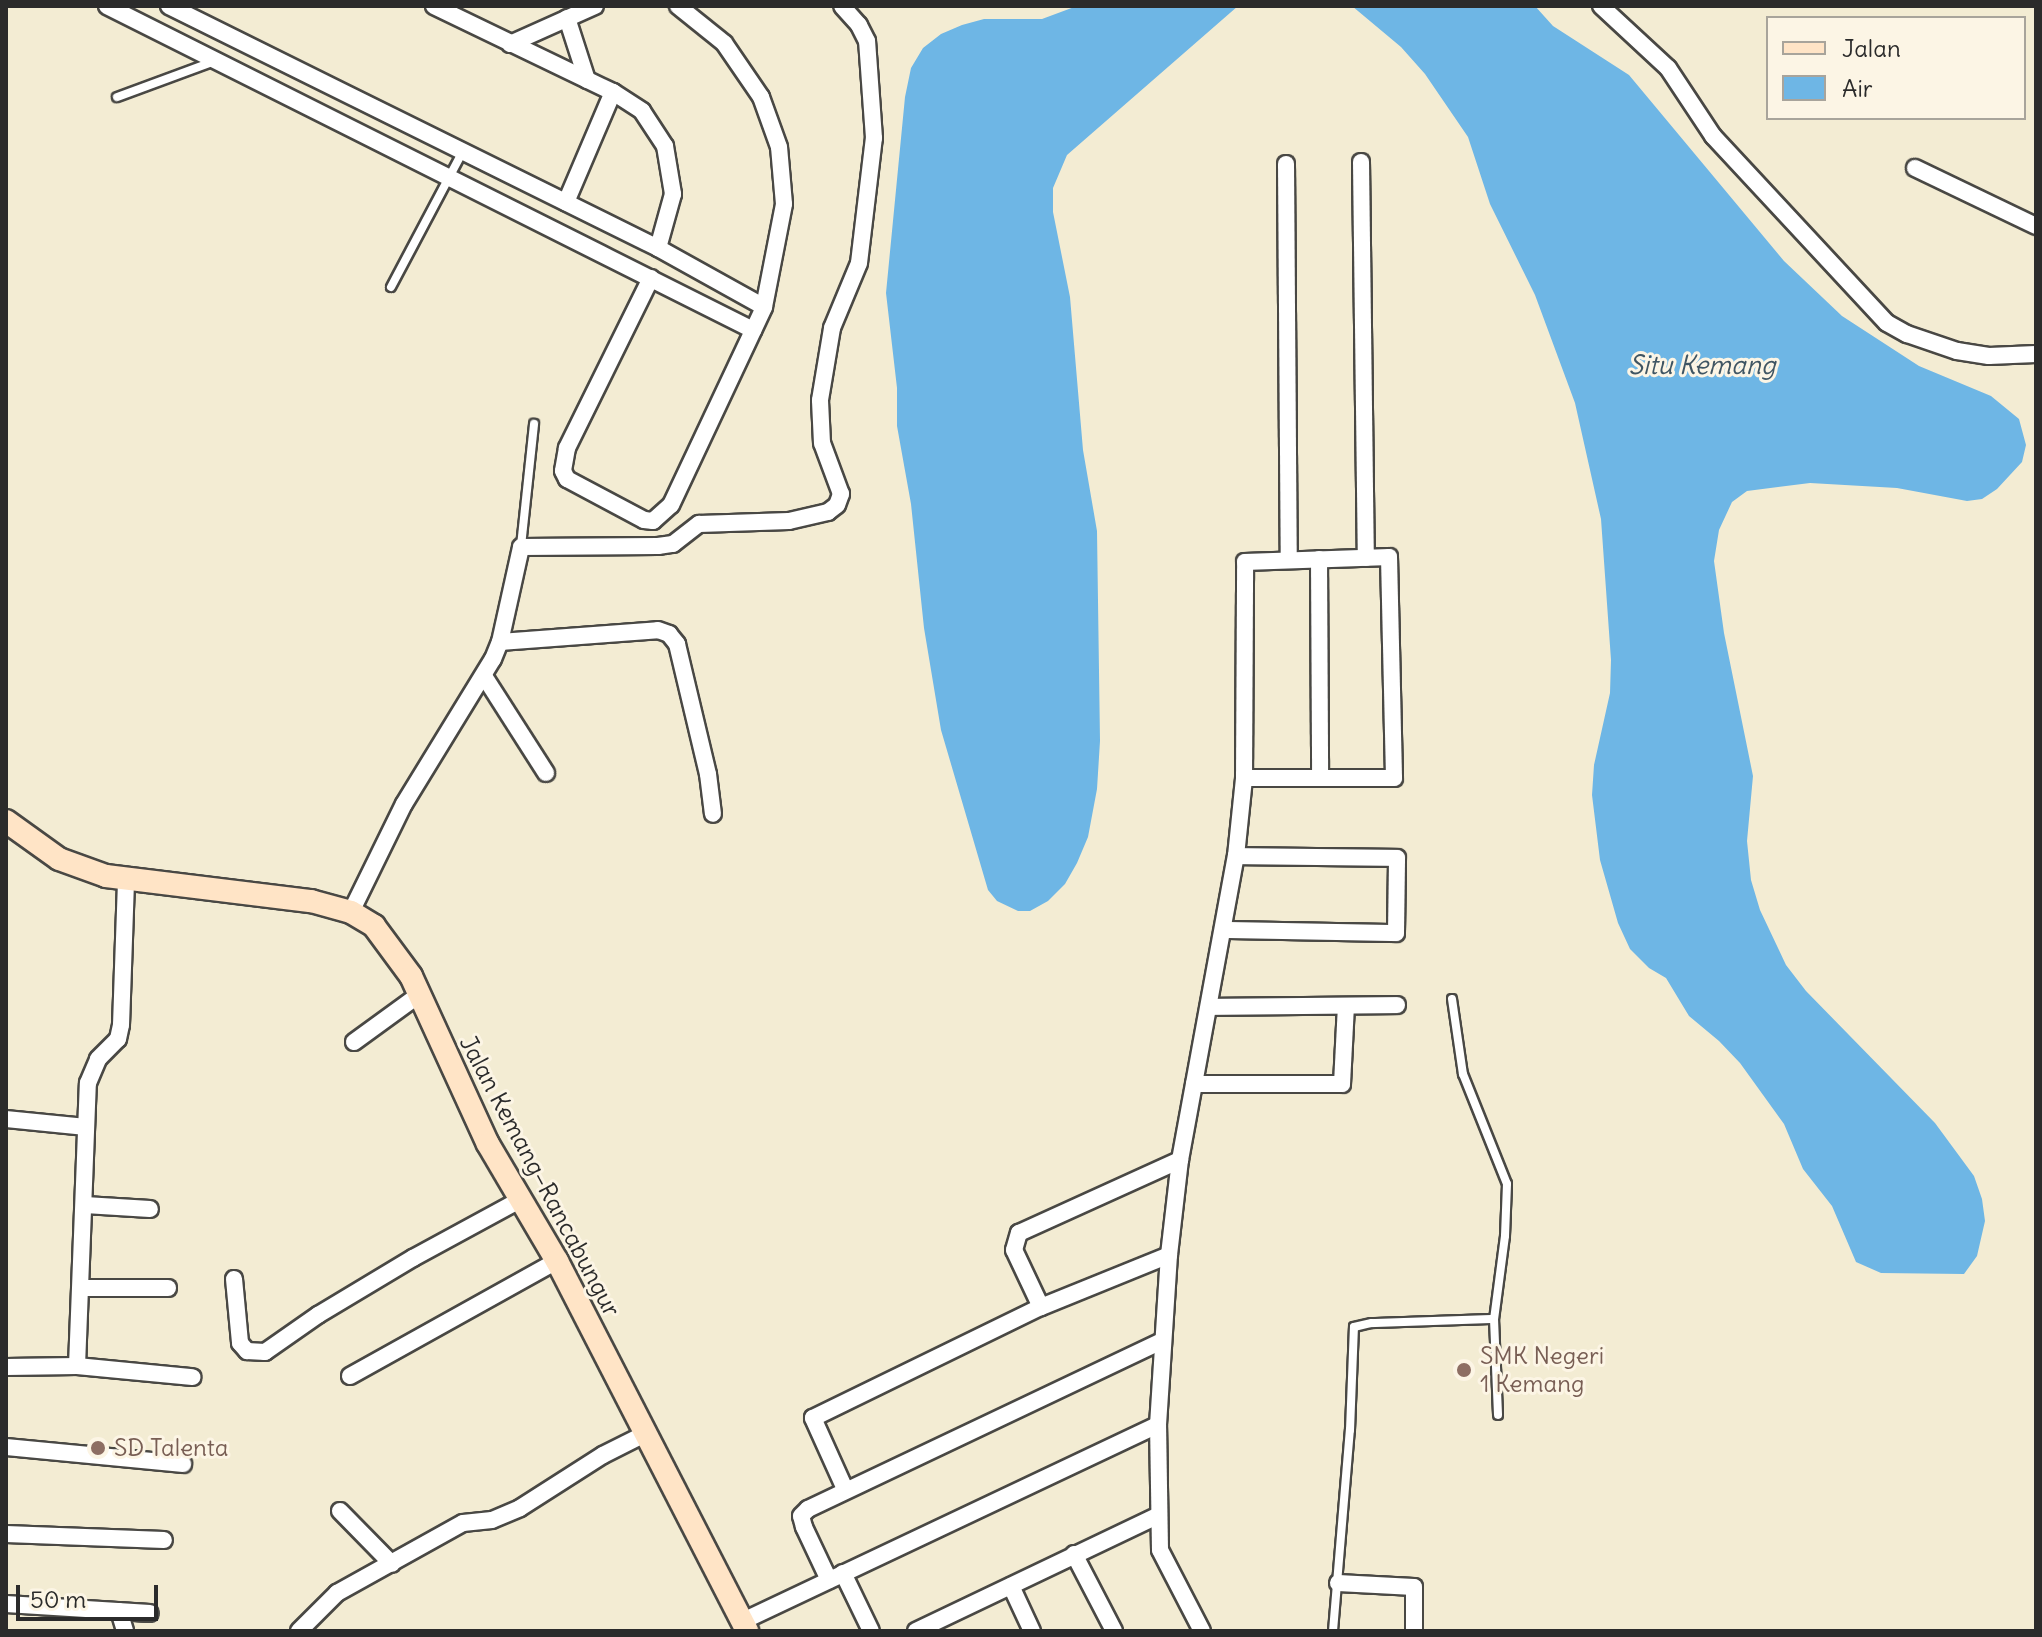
<!DOCTYPE html>
<html>
<head>
<meta charset="utf-8">
<style>
	body { margin:0 }
	#map { position:relative; width:2042px; height:1637px; overflow:hidden; background:#f3ecd3; font-family:Delius,sans-serif }
	div>[style] { position:absolute }
	.water>* { inset:0; background:#6eb6e5 }
	.roads { filter:drop-shadow(2px 0 #494844) drop-shadow(-2px 0 #494844) drop-shadow(0 2px #494844) drop-shadow(0 -2px #494844) }
	.lane>* { height:8px; margin:-4px; padding:0 4px; transform-origin:4px; border-radius:4px; background:#fff }
	.street>* { height:16px; margin:-8px; padding:0 8px; transform-origin:8px; border-radius:8px; background:#fff }
	.secondary>* { height:22px; margin:-11px; padding:0 11px; transform-origin:11px; border-radius:11px; background:#ffe4c6 }
	.dots>* { width:22px; height:22px; translate:-50% -50%; box-sizing:border-box; border:4px solid #fcf5e5; border-radius:50% }
	span { translate:-50% -50%; white-space:nowrap; text-align:center; line-height:1.15; -webkit-text-stroke:6px #fcf5e5; paint-order:stroke }
	.street-label { font-size:24px; color:#2b2b2b }
	.education-label { font-size:24px; color:#785e54 }
	.left { translate:0 -50%; text-align:left }
	.water-label { font-size:26px; color:#3f5563; font-style:italic }
	.frame { position:absolute; inset:0; border:8px solid #2b2b2b; pointer-events:none }
	.legend { position:absolute; left:1766px; top:16px; width:260px; height:104px; box-sizing:border-box; background:#fcf5e5; border:2px solid #a8a49b; margin:0; padding:10px 14px; list-style:none; font-size:24px; color:#2b2b2b }
	.legend li { display:flex; align-items:center; gap:16px; height:40px }
	.legend b { width:40px; border:2px solid #a8a49b }
	.scale { position:absolute; left:16px; top:1585px; width:142px; height:36px; box-sizing:border-box; border:4px solid #2b2b2b; border-top:0; padding-left:10px; font-size:24px; line-height:28px; white-space:nowrap; color:#2b2b2b; -webkit-text-stroke:6px #fcf5e5; paint-order:stroke }
</style>
</head>
<body>
<div id="map">
	<div class="water">
		<i style="clip-path:polygon(1077px 6px,1238px 6px,1067px 155px,1053px 188px,1053px 212px,1070px 297px,1083px 450px,1097px 531px,1100px 741px,1097px 789px,1088px 837px,1077px 863px,1065px 884px,1048px 901px,1030px 911px,1018px 911px,997px 901px,988px 890px,941px 730px,924px 628px,911px 504px,897px 426px,897px 388px,886px 293px,905px 97px,911px 68px,923px 48px,941px 34px,962px 25px,984px 19px,1042px 19px)"></i>
		<i style="clip-path:polygon(1352px 6px,1535px 6px,1553px 26px,1629px 75px,1784px 261px,1842px 316px,1919px 366px,1991px 396px,2019px 419px,2026px 445px,2022px 462px,1997px 489px,1982px 499px,1967px 501px,1897px 488px,1810px 483px,1747px 491px,1732px 502px,1719px 530px,1714px 561px,1724px 633px,1753px 776px,1747px 841px,1751px 880px,1760px 910px,1786px 965px,1806px 991px,1935px 1123px,1974px 1176px,1982px 1199px,1985px 1221px,1977px 1256px,1964px 1274px,1881px 1273px,1856px 1262px,1832px 1206px,1803px 1169px,1784px 1124px,1740px 1063px,1719px 1041px,1689px 1016px,1666px 978px,1649px 968px,1630px 949px,1618px 923px,1600px 860px,1592px 795px,1594px 765px,1610px 693px,1611px 660px,1601px 519px,1575px 403px,1535px 295px,1490px 204px,1468px 137px,1425px 74px,1401px 47px)"></i>
	</div>
	<div class="roads">
		<div class="lane">
			<i style="left:117px;top:97px;width:101px;rotate:-20.2deg"></i>
			<i style="left:391px;top:287px;width:154px;rotate:-62.1deg"></i>
			<i style="left:521px;top:546px;width:123px;rotate:-83.9deg"></i>
			<i style="left:1452px;top:999px;width:76px;rotate:81.7deg"></i>
			<i style="left:1463px;top:1074px;width:118px;rotate:68.2deg"></i>
			<i style="left:1507px;top:1184px;width:52px;rotate:92.2deg"></i>
			<i style="left:1505px;top:1236px;width:84px;rotate:97.5deg"></i>
			<i style="left:1494px;top:1319px;width:96px;rotate:87.6deg"></i>
			<i style="left:1333px;top:1631px;width:202px;rotate:-85.2deg"></i>
			<i style="left:1350px;top:1430px;width:103px;rotate:-87.8deg"></i>
			<i style="left:1354px;top:1327px;width:18px;rotate:-13deg"></i>
			<i style="left:1372px;top:1323px;width:122px;rotate:-1.9deg"></i>
		</div>
		<div class="street">
			<i style="left:107px;top:6px;width:723px;rotate:26.64deg"></i>
			<i style="left:169px;top:6px;width:546px;rotate:26.33deg"></i>
			<i style="left:658px;top:248px;width:121px;rotate:29.1deg"></i>
			<i style="left:434px;top:6px;width:199px;rotate:25.7deg"></i>
			<i style="left:613px;top:92px;width:120px;rotate:113.1deg"></i>
			<i style="left:1601px;top:6px;width:91px;rotate:42.8deg"></i>
			<i style="left:1668px;top:68px;width:82px;rotate:56.5deg"></i>
			<i style="left:1713px;top:136px;width:255px;rotate:47.1deg"></i>
			<i style="left:1887px;top:323px;width:23px;rotate:29deg"></i>
			<i style="left:1907px;top:334px;width:53px;rotate:18.8deg"></i>
			<i style="left:1957px;top:351px;width:32px;rotate:9deg"></i>
			<i style="left:1989px;top:356px;width:47px;rotate:-2.4deg"></i>
			<i style="left:567px;top:18px;width:65px;rotate:72.1deg"></i>
			<i style="left:510px;top:44px;width:93px;rotate:-24.1deg"></i>
			<i style="left:613px;top:92px;width:35px;rotate:33deg"></i>
			<i style="left:642px;top:111px;width:42px;rotate:56.7deg"></i>
			<i style="left:665px;top:146px;width:49px;rotate:80.5deg"></i>
			<i style="left:673px;top:194px;width:56px;rotate:105.5deg"></i>
			<i style="left:1361px;top:162px;width:396px;rotate:89.3deg"></i>
			<i style="left:1286px;top:164px;width:396px;rotate:89.6deg"></i>
			<i style="left:1915px;top:168px;width:134px;rotate:25.6deg"></i>
			<i style="left:651px;top:278px;width:190px;rotate:116.3deg"></i>
			<i style="left:567px;top:448px;width:23px;rotate:100deg"></i>
			<i style="left:563px;top:471px;width:9px;rotate:63deg"></i>
			<i style="left:567px;top:479px;width:87px;rotate:28deg"></i>
			<i style="left:644px;top:520px;width:9px;rotate:6deg"></i>
			<i style="left:653px;top:521px;width:24px;rotate:-42deg"></i>
			<i style="left:671px;top:505px;width:219px;rotate:-64.8deg"></i>
			<i style="left:764px;top:307px;width:105px;rotate:-79deg"></i>
			<i style="left:784px;top:204px;width:57px;rotate:-95deg"></i>
			<i style="left:779px;top:147px;width:53px;rotate:-109.8deg"></i>
			<i style="left:761px;top:97px;width:65px;rotate:-124.4deg"></i>
			<i style="left:724px;top:43px;width:59px;rotate:-141.2deg"></i>
			<i style="left:1319px;top:559px;width:219px;rotate:89.7deg"></i>
			<i style="left:500px;top:642px;width:158px;rotate:-4.3deg"></i>
			<i style="left:658px;top:630px;width:12px;rotate:20deg"></i>
			<i style="left:669px;top:634px;width:13px;rotate:51deg"></i>
			<i style="left:677px;top:644px;width:134px;rotate:76.6deg"></i>
			<i style="left:708px;top:774px;width:40px;rotate:82.9deg"></i>
			<i style="left:484px;top:676px;width:115px;rotate:57.4deg"></i>
			<i style="left:351px;top:912px;width:120px;rotate:-63.9deg"></i>
			<i style="left:404px;top:804px;width:170px;rotate:-58.5deg"></i>
			<i style="left:493px;top:659px;width:18px;rotate:-68deg"></i>
			<i style="left:500px;top:642px;width:97px;rotate:-77.5deg"></i>
			<i style="left:521px;top:547px;width:137px;rotate:-0.4deg"></i>
			<i style="left:658px;top:546px;width:15px;rotate:-8deg"></i>
			<i style="left:673px;top:544px;width:33px;rotate:-38deg"></i>
			<i style="left:699px;top:524px;width:90px;rotate:-1.9deg"></i>
			<i style="left:789px;top:521px;width:40px;rotate:-13deg"></i>
			<i style="left:828px;top:512px;width:11px;rotate:-38deg"></i>
			<i style="left:837px;top:505px;width:12px;rotate:-70deg"></i>
			<i style="left:841px;top:494px;width:54px;rotate:-110.4deg"></i>
			<i style="left:822px;top:443px;width:43px;rotate:-92.7deg"></i>
			<i style="left:820px;top:400px;width:73px;rotate:-80.5deg"></i>
			<i style="left:832px;top:328px;width:70px;rotate:-67.4deg"></i>
			<i style="left:859px;top:263px;width:126px;rotate:-83.2deg"></i>
			<i style="left:874px;top:138px;width:97px;rotate:-94.1deg"></i>
			<i style="left:867px;top:41px;width:18px;rotate:-117deg"></i>
			<i style="left:859px;top:25px;width:25px;rotate:-132deg"></i>
			<i style="left:1223px;top:930px;width:173px;rotate:1deg"></i>
			<i style="left:1396px;top:933px;width:75px;rotate:-89.2deg"></i>
			<i style="left:1397px;top:858px;width:161px;rotate:-179.3deg"></i>
			<i style="left:1209px;top:1007px;width:188px;rotate:-0.6deg"></i>
			<i style="left:354px;top:1042px;width:82px;rotate:-36deg"></i>
			<i style="left:1194px;top:1084px;width:148px"></i>
			<i style="left:1342px;top:1084px;width:78px;rotate:-87.1deg"></i>
			<i style="left:6px;top:1119px;width:80px;rotate:5.7deg"></i>
			<i style="left:85px;top:1205px;width:65px;rotate:3.5deg"></i>
			<i style="left:234px;top:1279px;width:64px;rotate:84.6deg"></i>
			<i style="left:240px;top:1343px;width:11px;rotate:49deg"></i>
			<i style="left:247px;top:1351px;width:18px;rotate:3deg"></i>
			<i style="left:265px;top:1352px;width:65px;rotate:-34.9deg"></i>
			<i style="left:318px;top:1315px;width:111px;rotate:-31deg"></i>
			<i style="left:413px;top:1258px;width:122px;rotate:-28.5deg"></i>
			<i style="left:81px;top:1288px;width:87px"></i>
			<i style="left:1041px;top:1307px;width:63px;rotate:-115.3deg"></i>
			<i style="left:1014px;top:1250px;width:18px;rotate:-74deg"></i>
			<i style="left:1019px;top:1233px;width:177px;rotate:-24.4deg"></i>
			<i style="left:77px;top:1366px;width:116px;rotate:5.5deg"></i>
			<i style="left:6px;top:1367px;width:71px;rotate:-0.8deg"></i>
			<i style="left:77px;top:1366px;width:283px;rotate:-87.8deg"></i>
			<i style="left:88px;top:1083px;width:26px;rotate:-67deg"></i>
			<i style="left:98px;top:1059px;width:28px;rotate:-45deg"></i>
			<i style="left:118px;top:1039px;width:14px;rotate:-78deg"></i>
			<i style="left:121px;top:1025px;width:145px;rotate:-88deg"></i>
			<i style="left:350px;top:1376px;width:237px;rotate:-29.1deg"></i>
			<i style="left:6px;top:1447px;width:178px;rotate:5.5deg"></i>
			<i style="left:845px;top:1489px;width:78px;rotate:-114.3deg"></i>
			<i style="left:813px;top:1418px;width:254px;rotate:-26deg"></i>
			<i style="left:1041px;top:1307px;width:138px;rotate:-22.1deg"></i>
			<i style="left:340px;top:1511px;width:74px;rotate:45.5deg"></i>
			<i style="left:6px;top:1534px;width:158px;rotate:2.2deg"></i>
			<i style="left:1074px;top:1554px;width:87px;rotate:62.5deg"></i>
			<i style="left:843px;top:1573px;width:64px;rotate:64.2deg"></i>
			<i style="left:829px;top:1580px;width:59px;rotate:-115.3deg"></i>
			<i style="left:804px;top:1527px;width:11px;rotate:-105deg"></i>
			<i style="left:801px;top:1516px;width:10px;rotate:-45deg"></i>
			<i style="left:808px;top:1509px;width:392px;rotate:-25.4deg"></i>
			<i style="left:1338px;top:1583px;width:76px;rotate:3deg"></i>
			<i style="left:1414px;top:1587px;width:44px;rotate:90deg"></i>
			<i style="left:1011px;top:1586px;width:50px;rotate:65deg"></i>
			<i style="left:6px;top:1604px;width:144px;rotate:3.6deg"></i>
			<i style="left:119px;top:1611px;width:21px;rotate:73deg"></i>
			<i style="left:743px;top:1621px;width:459px;rotate:-25.3deg"></i>
			<i style="left:299px;top:1631px;width:54px;rotate:-45deg"></i>
			<i style="left:337px;top:1593px;width:144px;rotate:-29.1deg"></i>
			<i style="left:463px;top:1523px;width:29px;rotate:-6deg"></i>
			<i style="left:492px;top:1520px;width:30px;rotate:-23deg"></i>
			<i style="left:520px;top:1508px;width:98px;rotate:-32.6deg"></i>
			<i style="left:603px;top:1455px;width:47px;rotate:-26.6deg"></i>
			<i style="left:916px;top:1631px;width:267px;rotate:-25.5deg"></i>
			<i style="left:1202px;top:1631px;width:91px;rotate:-117.4deg"></i>
			<i style="left:1160px;top:1550px;width:125px;rotate:-90.9deg"></i>
			<i style="left:1158px;top:1425px;width:170px;rotate:-86.3deg"></i>
			<i style="left:1169px;top:1255px;width:96px;rotate:-83.4deg"></i>
			<i style="left:1180px;top:1160px;width:309px;rotate:-79.6deg"></i>
			<i style="left:1236px;top:856px;width:78px;rotate:-84.1deg"></i>
			<i style="left:1244px;top:778px;width:216px;rotate:-89.7deg"></i>
			<i style="left:1245px;top:562px;width:144px;rotate:-2deg"></i>
			<i style="left:1389px;top:557px;width:221px;rotate:88.7deg"></i>
			<i style="left:1394px;top:778px;width:150px;rotate:180deg"></i>
		</div>
		<div class="secondary">
			<i style="left:6px;top:821px;width:65px;rotate:35.6deg"></i>
			<i style="left:59px;top:859px;width:50px;rotate:19.9deg"></i>
			<i style="left:106px;top:876px;width:207px;rotate:7deg"></i>
			<i style="left:311px;top:901px;width:41px;rotate:15.4deg"></i>
			<i style="left:351px;top:912px;width:27px;rotate:31deg"></i>
			<i style="left:374px;top:926px;width:62px;rotate:53.5deg"></i>
			<i style="left:411px;top:976px;width:185px;rotate:65.4deg"></i>
			<i style="left:488px;top:1144px;width:136px;rotate:59.5deg"></i>
			<i style="left:557px;top:1261px;width:416px;rotate:62.8deg"></i>
		</div>
	</div>
	<div class="dots">
		<i style="left:1464px;top:1370px;background:#8d6e63"></i>
		<i style="left:98px;top:1448px;background:#8d6e63"></i>
	</div>
	<div class="street-label">
		<span style="left:540px;top:1176px;rotate:62deg">Jalan Kemang–Rancabungur</span>
	</div>
	<div class="education-label">
		<span class="left" style="left:1480px;top:1370px">SMK Negeri<br>1 Kemang</span>
		<span class="left" style="left:114px;top:1448px">SD Talenta</span>
	</div>
	<div class="water-label">
		<span style="left:1702px;top:365px">Situ Kemang</span>
	</div>
	<div class="frame"></div>
	<ul class="legend">
	<li><b style="height:10px;background:#ffe4c6"></b>Jalan</li>
	<li><b style="height:22px;background:#6eb6e5"></b>Air</li>
	</ul>
	<div class="scale">50 m</div>
</div>
</body>
</html>
